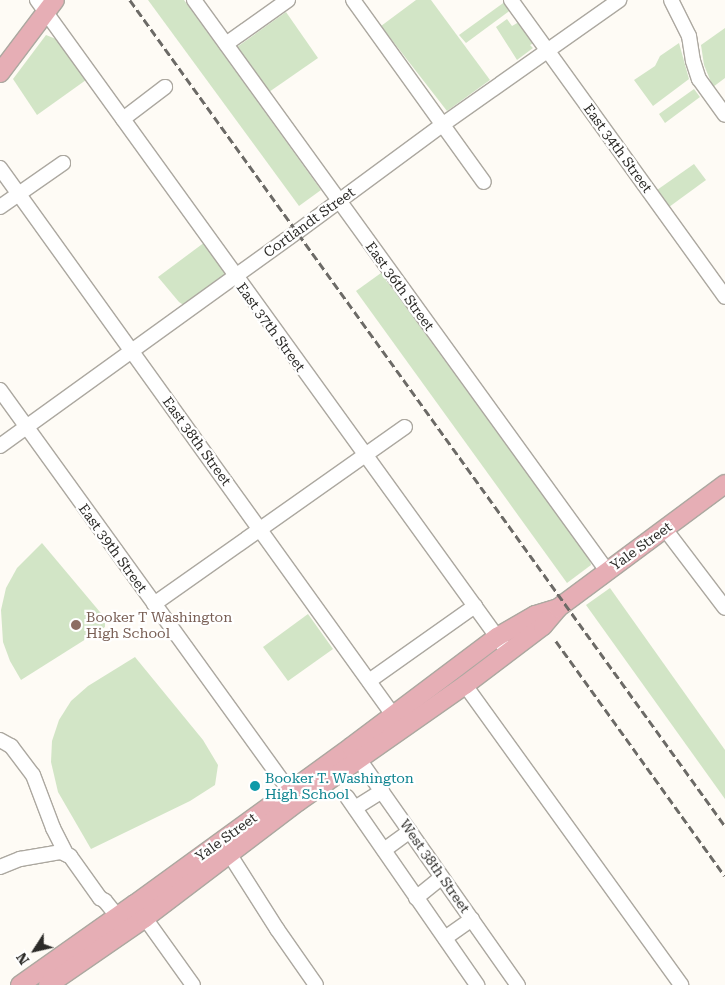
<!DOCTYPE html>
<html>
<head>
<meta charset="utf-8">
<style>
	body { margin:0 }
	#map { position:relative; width:725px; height:985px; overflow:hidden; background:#fefbf5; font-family:"Roboto Serif",serif }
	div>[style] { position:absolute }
	.green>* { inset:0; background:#d2e5c6 }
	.roads { filter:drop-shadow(1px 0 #aca8a0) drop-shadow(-1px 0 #aca8a0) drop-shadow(0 1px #aca8a0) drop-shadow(0 -1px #aca8a0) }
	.minor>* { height:14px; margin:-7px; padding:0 7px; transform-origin:7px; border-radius:7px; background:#fff }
	.major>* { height:18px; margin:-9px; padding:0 9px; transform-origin:9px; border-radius:9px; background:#e6aeb5 }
	.rail>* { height:2.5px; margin-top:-1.25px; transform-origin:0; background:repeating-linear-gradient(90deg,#6c6a66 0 8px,transparent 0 12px) }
	.dots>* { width:14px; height:14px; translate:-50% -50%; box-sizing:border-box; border:2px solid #fff; border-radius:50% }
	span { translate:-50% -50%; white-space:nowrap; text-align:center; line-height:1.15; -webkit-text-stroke:4.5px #fff; paint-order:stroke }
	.street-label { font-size:14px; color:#2c2b28 }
	.education-label { font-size:14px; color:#785e54 }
	.left { translate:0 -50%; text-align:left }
	.culture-label { font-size:14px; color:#0d838f }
	.north { position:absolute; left:10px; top:925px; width:50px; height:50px; -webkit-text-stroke:4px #fff; paint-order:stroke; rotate:235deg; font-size:14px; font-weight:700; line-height:20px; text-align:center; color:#2c2b28 }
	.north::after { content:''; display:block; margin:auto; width:18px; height:22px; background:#2c2b28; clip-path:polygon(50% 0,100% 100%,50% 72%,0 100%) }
</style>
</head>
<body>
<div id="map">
	<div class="green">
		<i style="clip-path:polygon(148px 0,184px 0,321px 190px,299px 206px)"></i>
		<i style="clip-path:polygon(416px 0,431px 0,490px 80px,447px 111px,381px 26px)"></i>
		<i style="clip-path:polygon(506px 1px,512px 9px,466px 43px,459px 35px)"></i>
		<i style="clip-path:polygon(286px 12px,318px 58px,269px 92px,237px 47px)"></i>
		<i style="clip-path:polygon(507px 19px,512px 26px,519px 22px,534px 43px,530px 45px,533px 48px,517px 60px,496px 27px)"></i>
		<i style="clip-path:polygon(725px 28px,725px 78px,713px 87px,704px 65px,701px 45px)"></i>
		<i style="clip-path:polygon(46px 35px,56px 39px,86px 80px,37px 115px,13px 79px)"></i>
		<i style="clip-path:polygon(679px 43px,689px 79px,653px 106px,634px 80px,655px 66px,660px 56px)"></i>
		<i style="clip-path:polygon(694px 89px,700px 97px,665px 123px,659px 114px)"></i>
		<i style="clip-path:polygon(694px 164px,706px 180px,669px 207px,657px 190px)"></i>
		<i style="clip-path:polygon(205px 242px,227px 272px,226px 276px,185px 306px,179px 302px,158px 277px)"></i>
		<i style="clip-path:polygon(381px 273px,590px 560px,591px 565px,567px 583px,356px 291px)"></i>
		<i style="clip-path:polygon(42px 543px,105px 618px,105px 627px,21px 680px,10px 661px,3px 642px,1px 610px,6px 588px,17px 568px)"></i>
		<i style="clip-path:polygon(610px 588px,725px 750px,725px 799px,586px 605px)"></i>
		<i style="clip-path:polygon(308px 614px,333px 649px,288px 681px,263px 647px)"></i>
		<i style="clip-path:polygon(135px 657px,203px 740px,218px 765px,215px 785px,190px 801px,91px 849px,58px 792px,51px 762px,52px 741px,59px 720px,71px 701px,88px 686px)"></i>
	</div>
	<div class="roads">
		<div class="minor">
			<i style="left:37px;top:0;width:804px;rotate:54.16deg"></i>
			<i style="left:194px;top:0;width:705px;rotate:54.12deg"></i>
			<i style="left:353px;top:0;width:224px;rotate:54.3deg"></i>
			<i style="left:511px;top:0;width:366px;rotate:54.2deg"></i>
			<i style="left:671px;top:0;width:40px;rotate:63.4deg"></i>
			<i style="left:689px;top:36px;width:25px;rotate:81deg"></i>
			<i style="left:693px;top:61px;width:19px;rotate:72deg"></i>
			<i style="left:699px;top:79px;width:44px;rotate:54.2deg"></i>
			<i style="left:226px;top:44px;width:76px;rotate:-35.4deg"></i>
			<i style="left:123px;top:119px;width:53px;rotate:-37.3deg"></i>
			<i style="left:0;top:168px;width:674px;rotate:54.3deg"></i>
			<i style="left:0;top:207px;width:77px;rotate:-34.9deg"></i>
			<i style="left:0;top:390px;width:506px;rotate:54.17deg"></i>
			<i style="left:0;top:446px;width:366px;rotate:-35.8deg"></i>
			<i style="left:297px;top:232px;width:180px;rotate:-36.4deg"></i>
			<i style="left:442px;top:125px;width:217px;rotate:-35.2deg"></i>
			<i style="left:665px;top:529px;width:99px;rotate:52.8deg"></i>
			<i style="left:154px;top:604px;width:307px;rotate:-35.2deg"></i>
			<i style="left:369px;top:681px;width:130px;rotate:-35.3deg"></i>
			<i style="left:465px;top:685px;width:370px;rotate:54.2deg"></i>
			<i style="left:0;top:740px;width:13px;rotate:29deg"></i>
			<i style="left:11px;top:746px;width:36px;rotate:53deg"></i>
			<i style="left:33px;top:775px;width:57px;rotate:69.3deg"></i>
			<i style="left:53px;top:828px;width:30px;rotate:63deg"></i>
			<i style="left:354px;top:752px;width:285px;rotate:54.9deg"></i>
			<i style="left:347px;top:797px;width:229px;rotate:55.3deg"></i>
			<i style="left:355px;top:808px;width:32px;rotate:-32deg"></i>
			<i style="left:384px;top:850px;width:32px;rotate:-36deg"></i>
			<i style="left:230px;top:855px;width:88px;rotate:57.6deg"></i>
			<i style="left:277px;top:929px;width:68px;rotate:55.1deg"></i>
			<i style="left:0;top:867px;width:22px;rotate:-22deg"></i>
			<i style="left:20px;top:859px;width:42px;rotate:-9.7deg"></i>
			<i style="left:61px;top:852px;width:10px;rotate:24deg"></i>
			<i style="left:70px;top:856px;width:52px;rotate:54.5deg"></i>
			<i style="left:100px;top:898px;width:6px;rotate:31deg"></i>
			<i style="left:105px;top:901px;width:28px;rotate:51deg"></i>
			<i style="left:416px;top:898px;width:33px;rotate:-39deg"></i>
			<i style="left:140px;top:911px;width:91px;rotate:54.4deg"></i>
			<i style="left:445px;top:938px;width:33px;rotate:-35deg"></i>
		</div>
		<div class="major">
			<i style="left:0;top:73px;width:91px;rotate:-53deg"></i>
			<i style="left:20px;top:985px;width:141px;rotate:-35.2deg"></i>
			<i style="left:135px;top:904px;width:267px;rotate:-36deg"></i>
			<i style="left:351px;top:747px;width:183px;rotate:-37deg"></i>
			<i style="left:497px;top:637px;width:44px;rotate:-30.1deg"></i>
			<i style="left:535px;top:615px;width:24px;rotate:-17deg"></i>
			<i style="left:48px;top:985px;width:118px;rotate:-34.6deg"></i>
			<i style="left:145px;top:918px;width:192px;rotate:-37.2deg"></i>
			<i style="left:298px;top:802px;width:204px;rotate:-35deg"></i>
			<i style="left:465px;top:685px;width:98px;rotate:-37.1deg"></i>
			<i style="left:543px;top:626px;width:23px;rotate:-50deg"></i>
			<i style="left:558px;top:608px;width:208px;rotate:-36.6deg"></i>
		</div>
	</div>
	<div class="rail">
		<i style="left:130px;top:0;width:1018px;rotate:54.23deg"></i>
		<i style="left:556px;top:641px;width:289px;rotate:54.3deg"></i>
	</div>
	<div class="dots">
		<i style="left:76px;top:625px;background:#8d6e63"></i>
		<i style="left:255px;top:786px;background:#0f9aa8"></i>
	</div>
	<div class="street-label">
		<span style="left:618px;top:148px;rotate:54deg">East 34th Street</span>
		<span style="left:309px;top:222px;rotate:-36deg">Cortlandt Street</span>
		<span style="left:400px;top:286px;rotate:54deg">East 36th Street</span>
		<span style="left:271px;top:327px;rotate:54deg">East 37th Street</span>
		<span style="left:197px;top:441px;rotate:54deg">East 38th Street</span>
		<span style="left:641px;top:546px;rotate:-36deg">Yale Street</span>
		<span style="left:113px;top:548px;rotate:54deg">East 39th Street</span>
		<span style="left:226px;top:837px;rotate:-36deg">Yale Street</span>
		<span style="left:435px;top:866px;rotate:55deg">West 38th Street</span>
	</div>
	<div class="education-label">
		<span class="left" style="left:86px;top:625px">Booker T Washington<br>High School</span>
	</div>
	<div class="culture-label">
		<span class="left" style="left:265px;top:786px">Booker T. Washington<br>High School</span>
	</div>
	<div class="north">N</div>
</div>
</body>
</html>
